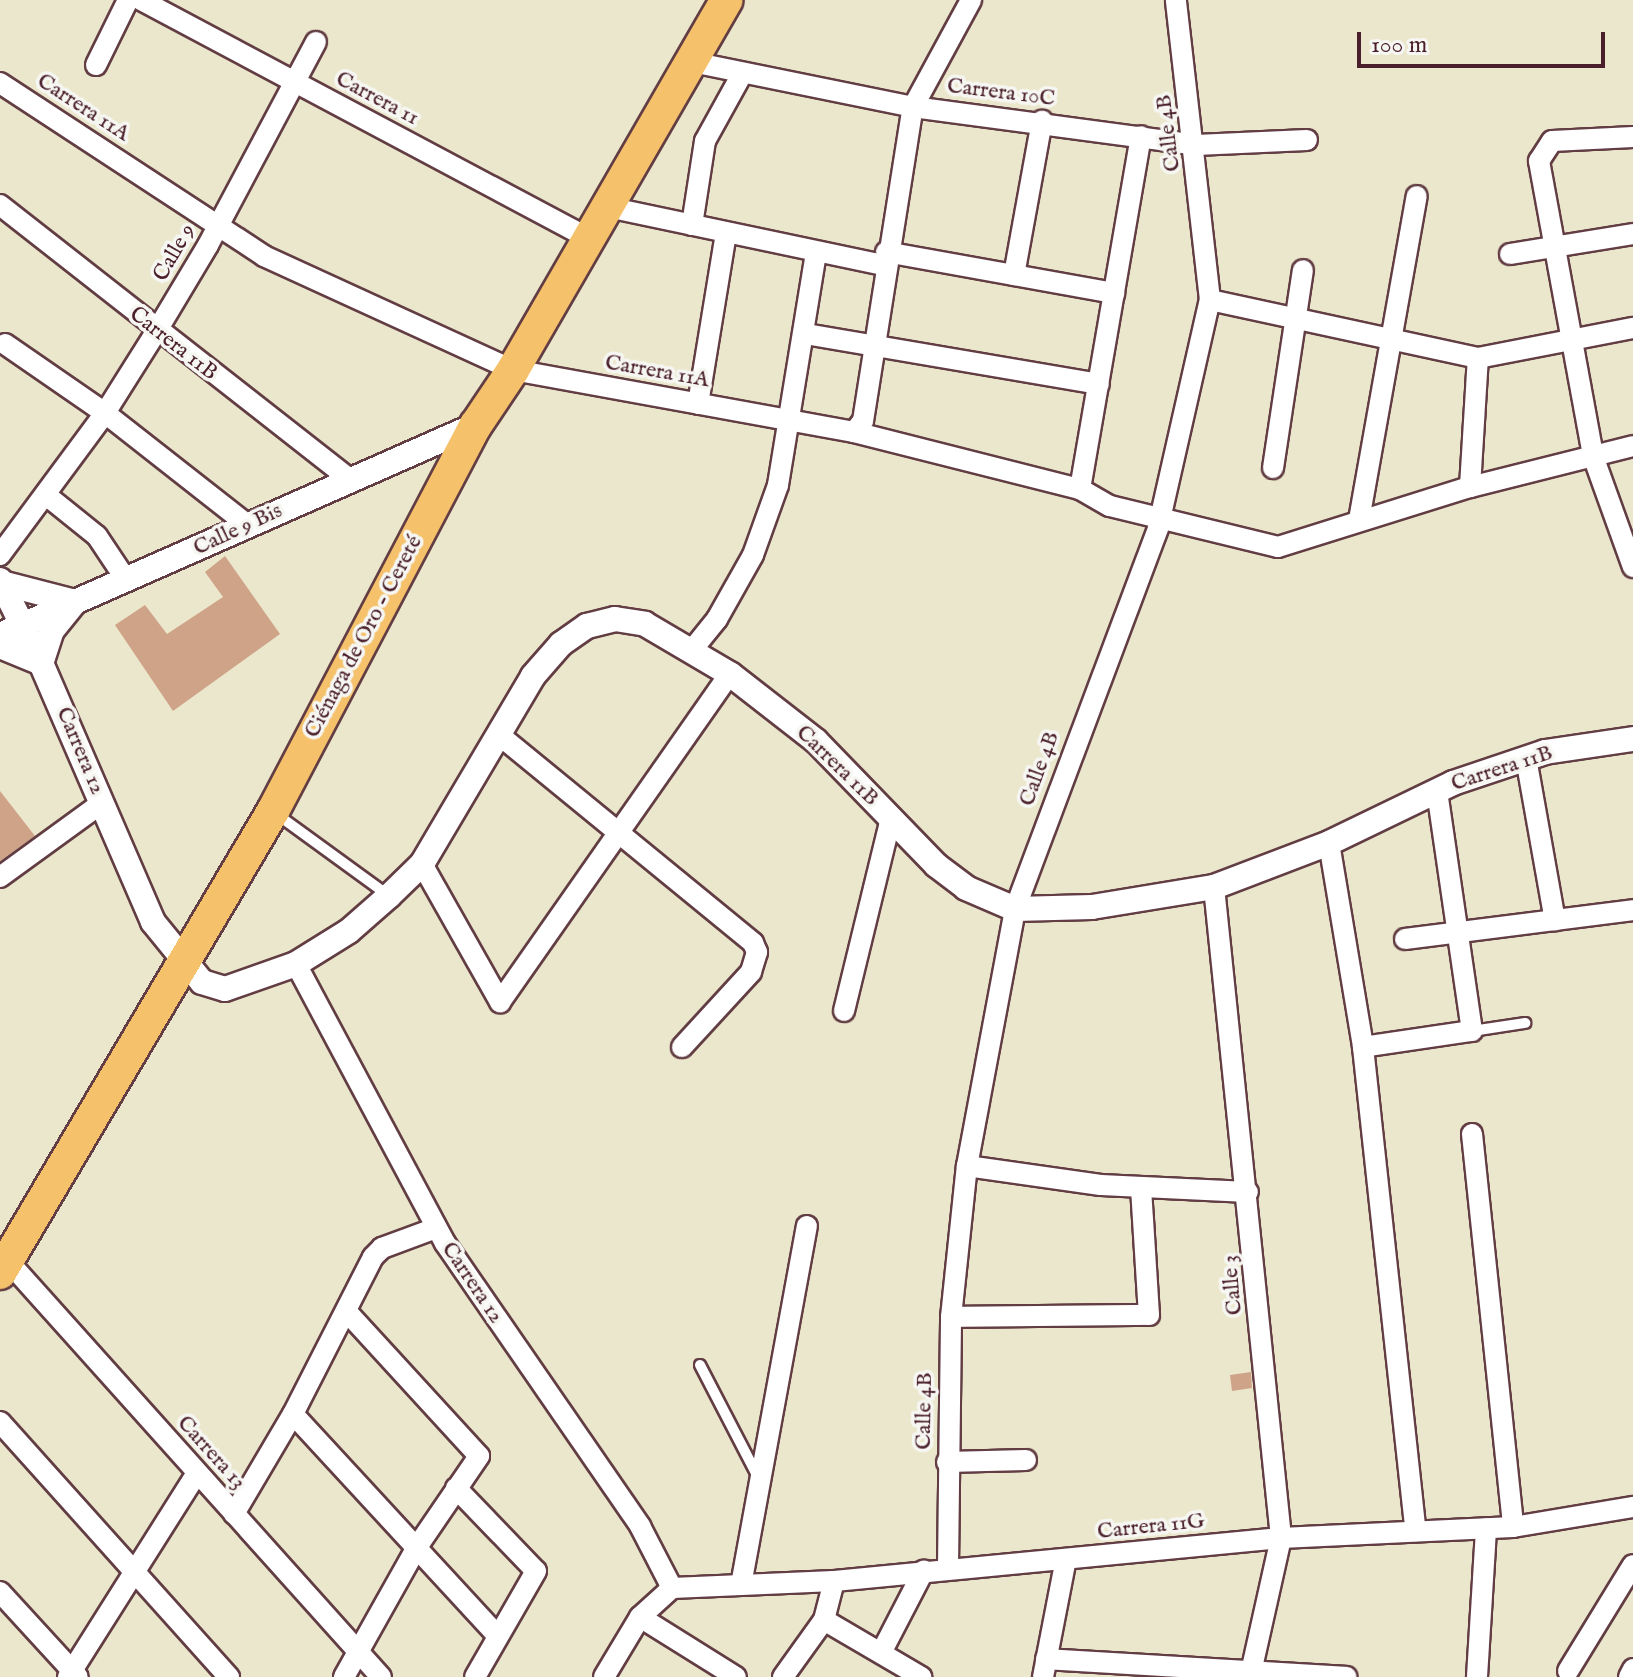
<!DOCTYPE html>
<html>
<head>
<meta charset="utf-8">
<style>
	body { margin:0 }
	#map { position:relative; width:1633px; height:1677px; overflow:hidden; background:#ebe7cc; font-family:"IM FELL English",serif }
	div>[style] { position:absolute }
	.building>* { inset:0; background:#cfa388 }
	.roads { filter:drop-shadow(2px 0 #623d43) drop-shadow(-2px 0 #623d43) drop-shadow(0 2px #623d43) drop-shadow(0 -2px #623d43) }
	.service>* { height:10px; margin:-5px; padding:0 5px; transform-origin:5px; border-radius:5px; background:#fff }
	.minor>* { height:20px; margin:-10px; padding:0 10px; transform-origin:10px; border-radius:10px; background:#fff }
	.tertiary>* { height:24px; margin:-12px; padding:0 12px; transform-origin:12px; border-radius:12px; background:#fff }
	.trunk>* { height:32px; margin:-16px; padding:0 16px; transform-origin:16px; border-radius:16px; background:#f5c16b }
	span { translate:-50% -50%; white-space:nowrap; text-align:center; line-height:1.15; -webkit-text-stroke:7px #f6f6f2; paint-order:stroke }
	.street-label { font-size:22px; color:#4a1f2b }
	.scale { position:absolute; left:1357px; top:32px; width:248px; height:36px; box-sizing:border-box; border:4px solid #4a1f2b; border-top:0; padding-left:10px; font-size:24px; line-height:28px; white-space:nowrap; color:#4a1f2b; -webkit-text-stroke:6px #f6f6f2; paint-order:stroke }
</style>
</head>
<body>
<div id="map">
	<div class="building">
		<i style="clip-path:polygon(225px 556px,280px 634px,173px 711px,115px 625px,145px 605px,167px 634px,223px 597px,205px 572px)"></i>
		<i style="clip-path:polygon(0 791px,35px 836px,0 861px)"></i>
		<i style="clip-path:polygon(1251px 1372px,1252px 1388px,1232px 1391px,1230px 1375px)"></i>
	</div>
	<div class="roads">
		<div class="service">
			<i style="left:275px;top:813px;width:140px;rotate:36deg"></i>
			<i style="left:1472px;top:1031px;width:54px;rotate:-8.6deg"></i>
			<i style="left:700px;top:1365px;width:124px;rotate:62.6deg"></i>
		</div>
		<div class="minor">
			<i style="left:141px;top:0;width:509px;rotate:28.03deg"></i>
			<i style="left:692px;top:62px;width:226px;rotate:11.5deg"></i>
			<i style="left:913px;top:107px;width:286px;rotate:7.6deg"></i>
			<i style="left:1196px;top:145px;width:111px;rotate:-2.6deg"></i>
			<i style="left:96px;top:65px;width:72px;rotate:-63.8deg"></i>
			<i style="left:0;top:83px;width:316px;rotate:33.2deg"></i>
			<i style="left:264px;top:256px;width:274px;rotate:24.6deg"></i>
			<i style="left:513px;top:370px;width:347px;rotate:10.3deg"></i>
			<i style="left:854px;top:432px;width:233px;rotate:14.2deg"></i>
			<i style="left:1080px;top:489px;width:34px;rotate:30deg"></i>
			<i style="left:1110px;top:506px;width:173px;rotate:13.7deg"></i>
			<i style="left:1278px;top:547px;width:201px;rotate:-17.4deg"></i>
			<i style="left:1470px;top:487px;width:168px;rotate:-14.1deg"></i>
			<i style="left:1633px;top:137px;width:81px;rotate:177.2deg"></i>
			<i style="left:1552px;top:141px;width:24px;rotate:123deg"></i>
			<i style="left:1539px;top:161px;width:300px;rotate:79.6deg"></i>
			<i style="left:1593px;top:456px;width:118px;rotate:70.2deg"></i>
			<i style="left:0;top:205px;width:444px;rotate:38.1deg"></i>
			<i style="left:608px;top:207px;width:282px;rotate:11.9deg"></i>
			<i style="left:692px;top:225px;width:85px;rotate:-81.2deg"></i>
			<i style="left:705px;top:141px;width:77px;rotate:-61.1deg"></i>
			<i style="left:886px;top:252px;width:232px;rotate:10.2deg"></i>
			<i style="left:1510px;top:254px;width:125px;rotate:-9.2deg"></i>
			<i style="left:1014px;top:275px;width:157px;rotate:-79.7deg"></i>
			<i style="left:1210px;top:300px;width:274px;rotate:12.2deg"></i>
			<i style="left:1478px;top:358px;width:158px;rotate:-11deg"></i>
			<i style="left:806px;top:334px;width:297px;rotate:9.7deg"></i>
			<i style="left:5px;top:344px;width:121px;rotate:34.6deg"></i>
			<i style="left:105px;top:413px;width:182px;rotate:38.1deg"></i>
			<i style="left:698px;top:404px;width:173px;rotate:-80.7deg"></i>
			<i style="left:854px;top:432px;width:14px;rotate:-51deg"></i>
			<i style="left:863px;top:421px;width:318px;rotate:-81deg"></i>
			<i style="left:913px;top:107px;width:122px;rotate:-61.5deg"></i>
			<i style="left:1273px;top:468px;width:200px;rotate:-81.4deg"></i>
			<i style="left:1470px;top:487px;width:129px;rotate:-86.5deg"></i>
			<i style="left:1080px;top:489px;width:358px;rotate:-80.2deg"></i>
			<i style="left:46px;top:495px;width:65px;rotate:38.8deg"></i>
			<i style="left:97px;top:536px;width:54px;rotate:56.3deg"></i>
			<i style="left:1359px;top:520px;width:329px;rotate:-79.9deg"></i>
			<i style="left:0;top:555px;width:177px;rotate:-53.5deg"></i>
			<i style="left:105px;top:413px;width:96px;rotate:-57.8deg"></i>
			<i style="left:156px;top:332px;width:101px;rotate:-59.1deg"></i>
			<i style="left:208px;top:245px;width:230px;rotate:-62deg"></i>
			<i style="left:692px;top:650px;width:40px;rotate:-51deg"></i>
			<i style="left:717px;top:619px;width:73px;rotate:-60.6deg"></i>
			<i style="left:753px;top:555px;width:74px;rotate:-70.3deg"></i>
			<i style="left:778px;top:485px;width:236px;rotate:-80.7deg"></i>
			<i style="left:498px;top:734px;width:330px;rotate:39.3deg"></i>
			<i style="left:753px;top:943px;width:10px;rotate:66deg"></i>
			<i style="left:757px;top:952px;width:21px;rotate:107deg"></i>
			<i style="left:751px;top:972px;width:102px;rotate:132.6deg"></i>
			<i style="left:1526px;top:758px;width:165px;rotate:79.9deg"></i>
			<i style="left:1329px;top:843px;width:207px;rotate:80.5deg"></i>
			<i style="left:1363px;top:1047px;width:487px;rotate:83.8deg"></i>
			<i style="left:422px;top:864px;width:159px;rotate:60.5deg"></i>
			<i style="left:500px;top:1002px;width:401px;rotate:-55deg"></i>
			<i style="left:0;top:877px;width:126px;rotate:-36deg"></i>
			<i style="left:1214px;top:887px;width:654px;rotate:84.12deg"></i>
			<i style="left:1281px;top:1538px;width:142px;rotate:102.6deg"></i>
			<i style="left:1405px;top:939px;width:230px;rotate:-7.2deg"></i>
			<i style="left:296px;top:964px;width:316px;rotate:61.9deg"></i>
			<i style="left:445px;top:1243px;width:344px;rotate:55.4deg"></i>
			<i style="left:640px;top:1526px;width:70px;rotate:62.7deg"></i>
			<i style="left:844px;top:1011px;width:199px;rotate:-76.3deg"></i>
			<i style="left:1363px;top:1047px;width:110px;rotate:-8.4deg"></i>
			<i style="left:1472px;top:1031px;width:243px;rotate:-98.3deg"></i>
			<i style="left:1472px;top:1134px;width:395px;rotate:84deg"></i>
			<i style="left:967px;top:1166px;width:135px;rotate:8.1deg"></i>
			<i style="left:1101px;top:1185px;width:147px;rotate:2.7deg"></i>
			<i style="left:7px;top:1260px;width:560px;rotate:48.11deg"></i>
			<i style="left:951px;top:1317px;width:198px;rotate:-0.6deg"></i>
			<i style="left:1149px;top:1315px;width:128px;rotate:-93.6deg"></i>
			<i style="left:293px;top:1414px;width:302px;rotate:47.3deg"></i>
			<i style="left:0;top:1422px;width:343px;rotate:48.1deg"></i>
			<i style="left:947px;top:1462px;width:79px;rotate:-1.5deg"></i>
			<i style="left:456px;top:1488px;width:115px;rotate:46.1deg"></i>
			<i style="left:536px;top:1571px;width:122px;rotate:119.9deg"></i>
			<i style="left:234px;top:1514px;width:116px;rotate:-59.5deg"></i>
			<i style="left:293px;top:1414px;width:176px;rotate:-63deg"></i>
			<i style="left:373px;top:1257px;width:13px;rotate:-45deg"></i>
			<i style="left:382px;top:1248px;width:58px;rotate:-20.3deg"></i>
			<i style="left:948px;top:1567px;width:250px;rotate:-89.3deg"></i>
			<i style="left:951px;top:1317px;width:152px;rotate:-84deg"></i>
			<i style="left:967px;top:1166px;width:261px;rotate:-79.4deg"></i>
			<i style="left:1015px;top:909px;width:407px;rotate:-69.4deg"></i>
			<i style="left:1158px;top:528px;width:234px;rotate:-77.2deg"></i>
			<i style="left:1210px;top:300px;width:302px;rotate:-96.5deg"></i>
			<i style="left:741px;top:1585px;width:365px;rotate:-79.6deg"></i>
			<i style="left:672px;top:1588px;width:162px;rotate:-2.5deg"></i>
			<i style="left:834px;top:1581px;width:449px;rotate:-5.5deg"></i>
			<i style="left:1281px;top:1538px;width:232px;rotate:-2.7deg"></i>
			<i style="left:1513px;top:1527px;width:122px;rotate:-9.5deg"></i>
			<i style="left:0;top:1592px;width:115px;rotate:47.5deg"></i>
			<i style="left:640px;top:1617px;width:113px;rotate:32deg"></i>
			<i style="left:824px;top:1620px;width:113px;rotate:30.4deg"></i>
			<i style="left:881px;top:1653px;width:93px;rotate:-62.6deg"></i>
			<i style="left:1046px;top:1659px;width:301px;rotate:3.4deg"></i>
			<i style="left:1568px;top:1671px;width:124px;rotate:-58.5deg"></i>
			<i style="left:68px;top:1677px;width:241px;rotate:-57.7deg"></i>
			<i style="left:344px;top:1677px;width:149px;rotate:-60.7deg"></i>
			<i style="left:417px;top:1547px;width:110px;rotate:-55.7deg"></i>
			<i style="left:479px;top:1456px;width:195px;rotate:-132.5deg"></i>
			<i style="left:604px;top:1677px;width:70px;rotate:-59deg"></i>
			<i style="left:640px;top:1617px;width:43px;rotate:-42.2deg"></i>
			<i style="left:783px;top:1677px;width:70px;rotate:-54.3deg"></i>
			<i style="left:824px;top:1620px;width:40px;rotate:-75.6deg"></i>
			<i style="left:1043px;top:1677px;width:120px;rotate:-79deg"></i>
			<i style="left:1477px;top:1677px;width:149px;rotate:-86.5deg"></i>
			<i style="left:1629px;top:1677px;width:9px;rotate:-63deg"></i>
		</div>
		<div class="tertiary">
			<i style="left:0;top:580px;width:93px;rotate:63.7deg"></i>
			<i style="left:41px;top:663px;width:282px;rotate:66.6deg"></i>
			<i style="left:153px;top:922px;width:77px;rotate:50.8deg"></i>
			<i style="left:202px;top:982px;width:24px;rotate:17deg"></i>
			<i style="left:225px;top:989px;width:75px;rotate:-19.4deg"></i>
			<i style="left:296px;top:964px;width:62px;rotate:-31.9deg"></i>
			<i style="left:349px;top:931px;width:53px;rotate:-41.2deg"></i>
			<i style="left:389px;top:896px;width:46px;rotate:-44.1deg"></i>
			<i style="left:422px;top:864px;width:218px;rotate:-59.4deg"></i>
			<i style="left:533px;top:676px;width:43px;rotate:-48.8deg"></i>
			<i style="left:561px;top:644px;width:32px;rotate:-35deg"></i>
			<i style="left:587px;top:626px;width:29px;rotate:-14deg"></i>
			<i style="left:615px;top:619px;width:30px;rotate:9deg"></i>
			<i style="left:645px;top:624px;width:99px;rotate:30.5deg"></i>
			<i style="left:730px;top:674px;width:109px;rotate:37.9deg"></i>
			<i style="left:816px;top:741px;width:173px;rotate:45.9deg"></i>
			<i style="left:936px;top:865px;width:38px;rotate:37deg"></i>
			<i style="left:966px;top:888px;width:53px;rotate:23.2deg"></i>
			<i style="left:1015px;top:909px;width:77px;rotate:-1.5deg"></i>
			<i style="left:1092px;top:907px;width:124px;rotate:-9.3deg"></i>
			<i style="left:1214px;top:887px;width:123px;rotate:-20.9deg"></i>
			<i style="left:1329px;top:843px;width:138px;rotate:-25.8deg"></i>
			<i style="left:1453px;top:783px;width:97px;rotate:-18.6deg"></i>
			<i style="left:1545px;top:752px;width:89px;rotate:-8.4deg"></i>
			<i style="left:0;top:589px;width:6px;rotate:-72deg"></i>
			<i style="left:2px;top:583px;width:75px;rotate:14.6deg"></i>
			<i style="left:75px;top:602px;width:36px;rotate:129deg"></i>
			<i style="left:52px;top:630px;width:35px;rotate:108deg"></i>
			<i style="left:41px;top:663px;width:44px;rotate:-157.5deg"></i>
			<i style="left:0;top:635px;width:520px;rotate:-23.81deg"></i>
		</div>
		<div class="trunk">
			<i style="left:0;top:1273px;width:537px;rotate:-59.42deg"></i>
			<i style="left:273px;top:811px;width:436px;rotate:-62.3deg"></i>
			<i style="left:476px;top:425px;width:66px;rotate:-56.1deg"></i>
			<i style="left:513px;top:370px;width:427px;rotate:-60deg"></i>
		</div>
	</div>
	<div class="street-label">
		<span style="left:1001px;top:93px;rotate:7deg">Carrera 10C</span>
		<span style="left:377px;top:99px;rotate:28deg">Carrera 11</span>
		<span style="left:83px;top:108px;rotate:33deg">Carrera 11A</span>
		<span style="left:1169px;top:133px;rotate:-97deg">Calle 4B</span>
		<span style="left:175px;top:253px;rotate:-60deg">Calle 9</span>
		<span style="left:173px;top:344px;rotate:38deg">Carrera 11B</span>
		<span style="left:657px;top:372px;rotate:10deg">Carrera 11A</span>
		<span style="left:238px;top:530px;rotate:-25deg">Calle 9 Bis</span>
		<span style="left:364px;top:637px;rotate:-62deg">Ciénaga de Oro - Cereté</span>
		<span style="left:80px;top:751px;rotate:67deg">Carrera 12</span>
		<span style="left:837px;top:766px;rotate:44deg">Carrera 11B</span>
		<span style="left:1040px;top:769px;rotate:-70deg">Calle 4B</span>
		<span style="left:1502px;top:769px;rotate:-18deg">Carrera 11B</span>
		<span style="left:472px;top:1283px;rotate:56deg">Carrera 12</span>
		<span style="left:1233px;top:1285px;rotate:-95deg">Calle 3</span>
		<span style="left:925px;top:1411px;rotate:-89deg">Calle 4B</span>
		<span style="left:211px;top:1453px;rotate:48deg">Carrera 13</span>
		<span style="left:1151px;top:1527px;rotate:-6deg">Carrera 11G</span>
	</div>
	<div class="scale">100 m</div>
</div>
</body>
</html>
